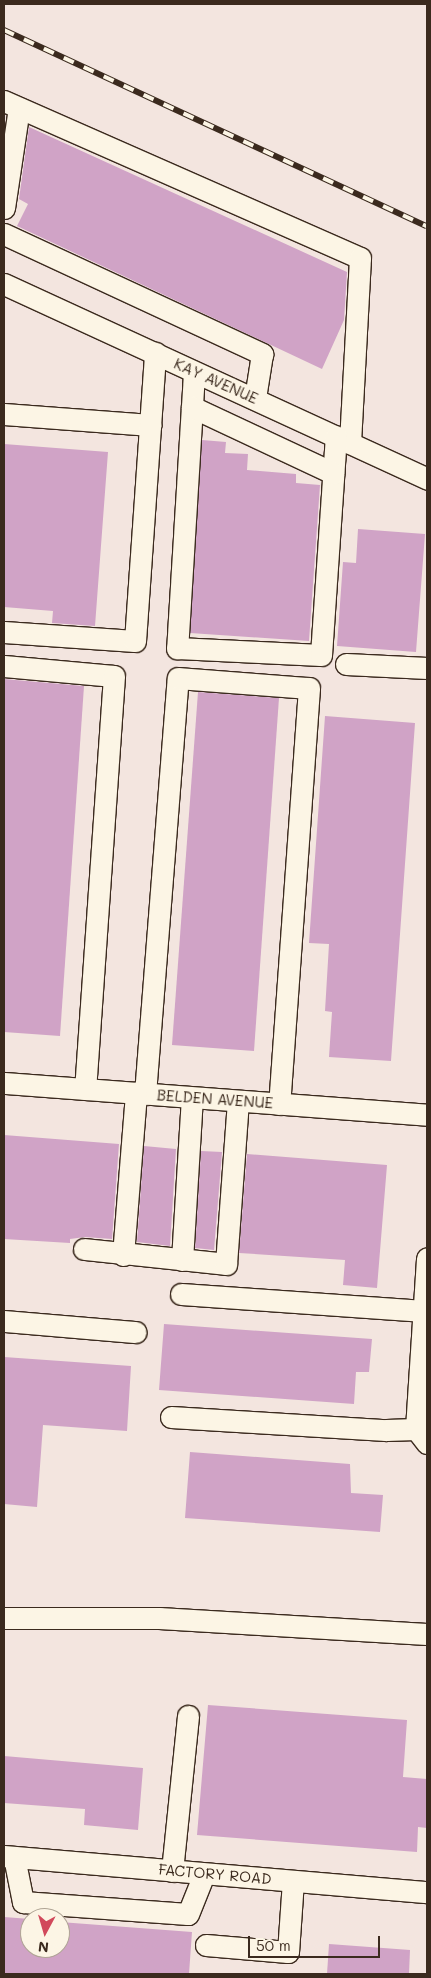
<!DOCTYPE html>
<html>
<head>
<meta charset="utf-8">
<style>
	body { margin:0 }
	#map { position:relative; width:431px; height:1978px; overflow:hidden; background:#f3e5df; font-family:Mali,sans-serif }
	div>[style] { position:absolute }
	.building>* { inset:0; background:#d0a3c6 }
	.roads { filter:drop-shadow(1px 0 #3b2a1e) drop-shadow(-1px 0 #3b2a1e) drop-shadow(0 1px #3b2a1e) drop-shadow(0 -1px #3b2a1e) }
	.minor>* { height:21px; margin:-10.5px; padding:0 10.5px; transform-origin:10.5px; border-radius:10.5px; background:#fcf5e5 }
	.rail>* { height:5.5px; margin-top:-2.75px; transform-origin:0; background:repeating-linear-gradient(90deg,#fcf5e5 0 11px,#3b2a1e 0 22px); box-sizing:border-box; border-block:1px solid #3b2a1e }
	span { translate:-50% -50%; white-space:nowrap; text-align:center; line-height:1.15; -webkit-text-stroke:4px #fcf5e5; paint-order:stroke }
	.street-label { font-size:15px; color:#3b2a1e }
	.frame { position:absolute; inset:0; border:5px solid #3b2a1e; pointer-events:none }
	.north { position:absolute; left:20px; top:1908px; width:50px; height:50px; box-sizing:border-box; background:#fcf5e5; border:1px solid #afa495; border-radius:50%; rotate:186deg; font-size:14px; font-weight:700; line-height:20px; text-align:center; color:#3b2a1e }
	.north::after { content:''; display:block; margin:auto; width:18px; height:22px; background:#d1495b; clip-path:polygon(50% 0,100% 100%,50% 72%,0 100%) }
	.scale { position:absolute; left:248px; top:1936px; width:132px; height:22px; box-sizing:border-box; border:2px solid #3b2a1e; border-top:0; padding-left:6px; font-size:15px; line-height:18px; white-space:nowrap; color:#3b2a1e; -webkit-text-stroke:4px #fcf5e5; paint-order:stroke }
</style>
</head>
<body>
<div id="map">
	<div class="building">
		<i style="clip-path:polygon(29px 127px,347px 272px,344px 320px,322px 369px,17px 226px,28px 204px,19px 199px)"></i>
		<i style="clip-path:polygon(202px 440px,226px 442px,225px 453px,248px 454px,247px 470px,296px 474px,296px 483px,320px 485px,309px 641px,190px 633px)"></i>
		<i style="clip-path:polygon(4px 444px,108px 452px,95px 626px,52px 623px,53px 611px,4px 607px)"></i>
		<i style="clip-path:polygon(358px 529px,425px 534px,416px 652px,337px 646px,343px 562px,356px 563px)"></i>
		<i style="clip-path:polygon(4px 679px,84px 686px,60px 1036px,4px 1032px)"></i>
		<i style="clip-path:polygon(198px 692px,279px 698px,254px 1051px,172px 1045px)"></i>
		<i style="clip-path:polygon(325px 716px,415px 723px,391px 1061px,329px 1057px,332px 1012px,325px 1011px,329px 944px,309px 943px)"></i>
		<i style="clip-path:polygon(4px 1135px,119px 1144px,112px 1239px,85px 1237px,70px 1239px,70px 1243px,4px 1239px)"></i>
		<i style="clip-path:polygon(144px 1146px,176px 1149px,170px 1246px,137px 1242px)"></i>
		<i style="clip-path:polygon(201px 1151px,222px 1152px,214px 1250px,195px 1248px)"></i>
		<i style="clip-path:polygon(247px 1154px,387px 1165px,377px 1288px,343px 1285px,345px 1260px,239px 1253px)"></i>
		<i style="clip-path:polygon(164px 1324px,372px 1339px,369px 1372px,356px 1372px,354px 1404px,159px 1390px)"></i>
		<i style="clip-path:polygon(4px 1357px,131px 1366px,127px 1431px,43px 1425px,37px 1507px,4px 1504px)"></i>
		<i style="clip-path:polygon(190px 1452px,350px 1464px,351px 1493px,383px 1495px,380px 1532px,185px 1518px)"></i>
		<i style="clip-path:polygon(208px 1705px,407px 1720px,403px 1777px,427px 1779px,427px 1828px,418px 1827px,417px 1852px,197px 1835px)"></i>
		<i style="clip-path:polygon(4px 1756px,143px 1768px,138px 1830px,84px 1825px,85px 1809px,4px 1803px)"></i>
		<i style="clip-path:polygon(4px 1917px,30px 1919px,30px 1948px,60px 1948px,60px 1922px,192px 1932px,189px 1974px,4px 1974px)"></i>
		<i style="clip-path:polygon(329px 1944px,410px 1950px,409px 1974px,327px 1974px)"></i>
	</div>
	<div class="roads">
		<div class="minor">
			<i style="left:4px;top:101px;width:389px;rotate:23.8deg"></i>
			<i style="left:360px;top:258px;width:185px;rotate:93.1deg"></i>
			<i style="left:4px;top:208px;width:101px;rotate:-81.5deg"></i>
			<i style="left:4px;top:234px;width:285px;rotate:24.9deg"></i>
			<i style="left:262px;top:354px;width:45px;rotate:99deg"></i>
			<i style="left:4px;top:284px;width:466px;rotate:24.7deg"></i>
			<i style="left:194px;top:373px;width:276px;rotate:93.5deg"></i>
			<i style="left:177px;top:648px;width:144px;rotate:2.8deg"></i>
			<i style="left:321px;top:655px;width:219px;rotate:-86.1deg"></i>
			<i style="left:192px;top:407px;width:156px;rotate:25.1deg"></i>
			<i style="left:4px;top:414px;width:147px;rotate:4.3deg"></i>
			<i style="left:4px;top:632px;width:131px;rotate:3.9deg"></i>
			<i style="left:135px;top:641px;width:289px;rotate:-86deg"></i>
			<i style="left:346px;top:664px;width:81px;rotate:2.8deg"></i>
			<i style="left:4px;top:666px;width:110px;rotate:5.2deg"></i>
			<i style="left:114px;top:676px;width:414px;rotate:94deg"></i>
			<i style="left:4px;top:1083px;width:424px;rotate:4.3deg"></i>
			<i style="left:145px;top:1094px;width:417px;rotate:-85.5deg"></i>
			<i style="left:178px;top:678px;width:131px;rotate:4.4deg"></i>
			<i style="left:309px;top:688px;width:417px;rotate:94.1deg"></i>
			<i style="left:84px;top:1249px;width:143px;rotate:6deg"></i>
			<i style="left:226px;top:1264px;width:162px;rotate:-85.8deg"></i>
			<i style="left:123px;top:1255px;width:163px;rotate:-85.4deg"></i>
			<i style="left:182px;top:1260px;width:162px;rotate:-86.5deg"></i>
			<i style="left:181px;top:1294px;width:244px;rotate:4deg"></i>
			<i style="left:4px;top:1321px;width:132px;rotate:4.8deg"></i>
			<i style="left:171px;top:1417px;width:215px;rotate:3.5deg"></i>
			<i style="left:386px;top:1430px;width:30px;rotate:-2deg"></i>
			<i style="left:416px;top:1429px;width:171px;rotate:-86.3deg"></i>
			<i style="left:416px;top:1429px;width:18px;rotate:52deg"></i>
			<i style="left:4px;top:1618px;width:155px"></i>
			<i style="left:159px;top:1618px;width:268px;rotate:3.4deg"></i>
			<i style="left:4px;top:1856px;width:425px;rotate:4.9deg"></i>
			<i style="left:14px;top:1857px;width:46px;rotate:78.7deg"></i>
			<i style="left:23px;top:1902px;width:165px;rotate:4.2deg"></i>
			<i style="left:188px;top:1914px;width:43px;rotate:-68.2deg"></i>
			<i style="left:172px;top:1871px;width:156px;rotate:-84.1deg"></i>
			<i style="left:206px;top:1945px;width:82px;rotate:4.9deg"></i>
			<i style="left:288px;top:1952px;width:71px;rotate:-86deg"></i>
		</div>
	</div>
	<div class="rail">
		<i style="left:4px;top:30px;width:466px;rotate:24.9deg"></i>
	</div>
	<div class="street-label">
		<span style="left:216px;top:381px;rotate:24deg">KAY AVENUE</span>
		<span style="left:215px;top:1099px;rotate:4deg">BELDEN AVENUE</span>
		<span style="left:215px;top:1874px;rotate:5deg">FACTORY ROAD</span>
	</div>
	<div class="frame"></div>
	<div class="north">N</div>
	<div class="scale">50 m</div>
</div>
</body>
</html>
